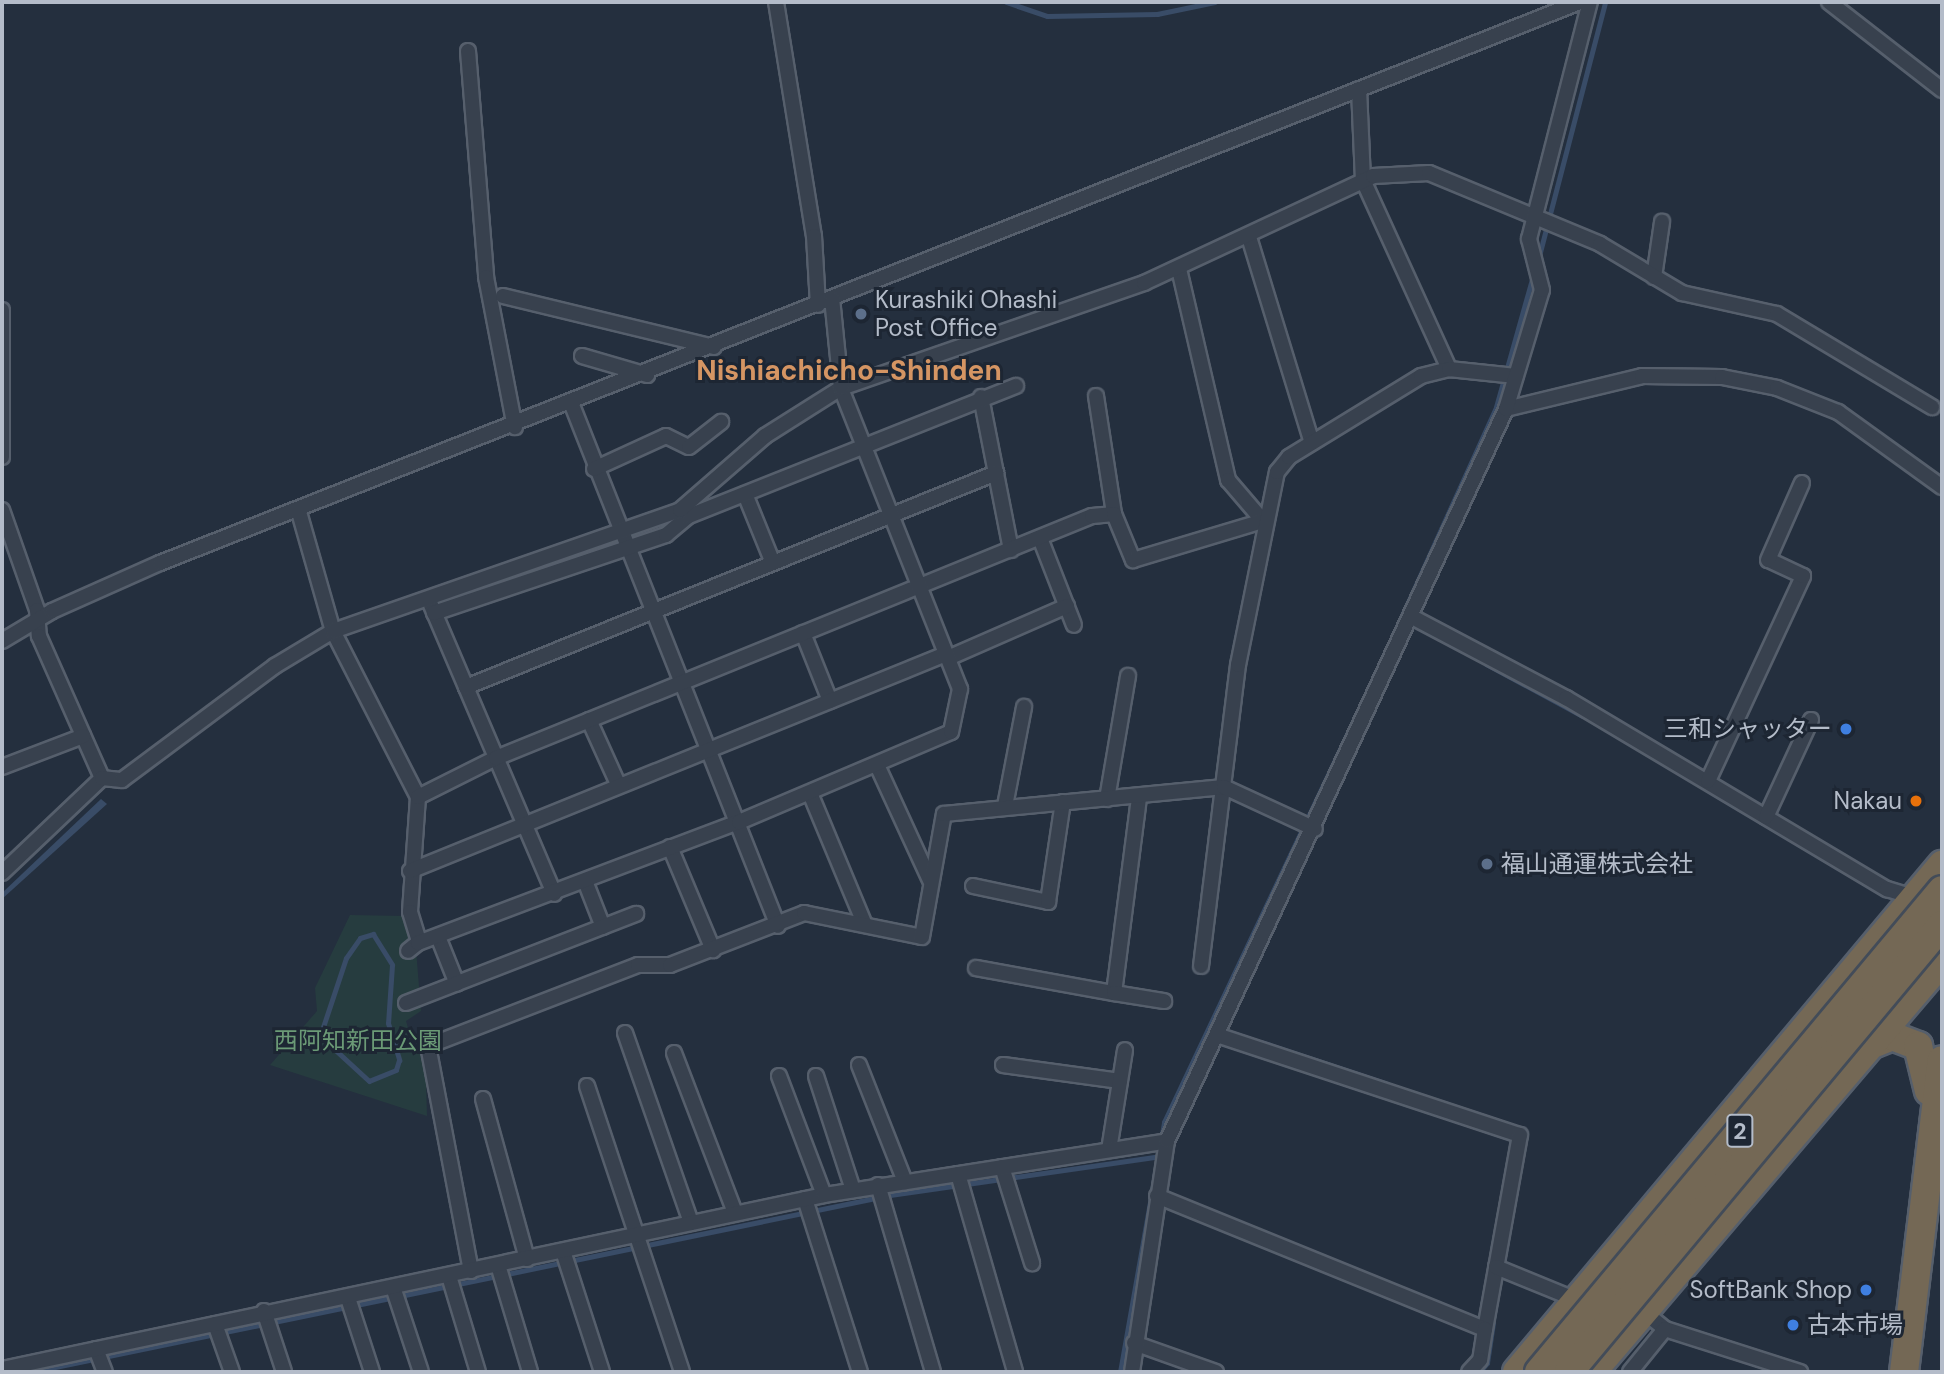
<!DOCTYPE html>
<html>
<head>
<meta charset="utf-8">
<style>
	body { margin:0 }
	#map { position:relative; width:1944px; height:1374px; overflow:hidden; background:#242f3e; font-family:"DM Sans","Noto Sans JP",sans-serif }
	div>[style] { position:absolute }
	.green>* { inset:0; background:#263c3f }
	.water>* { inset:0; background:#394c67 }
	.stream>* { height:5px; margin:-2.5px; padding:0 2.5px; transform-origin:2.5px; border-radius:2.5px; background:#394c67 }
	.roads { filter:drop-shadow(2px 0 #565f6c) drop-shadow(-2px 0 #565f6c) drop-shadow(0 2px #565f6c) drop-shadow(0 -2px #565f6c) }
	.street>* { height:14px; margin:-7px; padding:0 7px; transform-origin:7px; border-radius:7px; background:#38414e }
	.highway>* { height:28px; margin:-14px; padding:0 14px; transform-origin:14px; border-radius:14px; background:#746855 }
	.bridges { filter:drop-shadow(2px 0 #434c59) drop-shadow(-2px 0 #434c59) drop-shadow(0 2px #434c59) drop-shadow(0 -2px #434c59) }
	.highway-bridge>* { height:28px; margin:-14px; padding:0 14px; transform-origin:14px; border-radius:14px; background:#746855 }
	.dots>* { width:19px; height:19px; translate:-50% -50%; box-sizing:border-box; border:4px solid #1d2633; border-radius:50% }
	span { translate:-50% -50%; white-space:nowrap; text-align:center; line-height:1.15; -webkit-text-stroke:6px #1d2633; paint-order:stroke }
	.shield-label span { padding:2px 5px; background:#1d2633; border:2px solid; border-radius:5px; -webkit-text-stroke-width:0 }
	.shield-label { font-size:23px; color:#b4bcc9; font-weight:700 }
	.poi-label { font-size:24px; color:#b4bcc9 }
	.left { translate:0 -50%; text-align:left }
	.right { translate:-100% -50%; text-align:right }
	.park-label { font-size:24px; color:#6b9a76 }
	.quarter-label { font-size:28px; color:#d59563; font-weight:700 }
	.frame { position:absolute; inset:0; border:4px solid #b4bcc9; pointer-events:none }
</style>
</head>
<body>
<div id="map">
	<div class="green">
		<i style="clip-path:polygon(350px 915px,404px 916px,415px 937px,421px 1011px,406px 1021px,412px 1041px,425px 1047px,427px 1116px,270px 1065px,317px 1011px,315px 988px)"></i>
	</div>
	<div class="water">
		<i style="clip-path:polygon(101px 799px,107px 804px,2px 899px,2px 893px)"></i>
	</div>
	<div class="stream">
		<i style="left:1006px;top:2px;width:43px;rotate:18.9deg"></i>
		<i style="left:1047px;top:16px;width:110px;rotate:-1deg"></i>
		<i style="left:1157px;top:14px;width:59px;rotate:-11.7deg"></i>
		<i style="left:1539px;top:256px;width:262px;rotate:-75.4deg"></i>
		<i style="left:1385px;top:653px;width:270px;rotate:-65.7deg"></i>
		<i style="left:1496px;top:407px;width:137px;rotate:-74.3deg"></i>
		<i style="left:1486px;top:664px;width:109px;rotate:28.4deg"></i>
		<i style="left:1711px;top:792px;width:162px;rotate:30.8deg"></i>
		<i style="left:373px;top:934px;width:36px;rotate:58deg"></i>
		<i style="left:392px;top:965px;width:58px;rotate:93.9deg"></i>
		<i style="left:388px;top:1023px;width:39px;rotate:73deg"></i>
		<i style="left:399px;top:1060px;width:10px;rotate:107deg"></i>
		<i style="left:396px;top:1070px;width:29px;rotate:158deg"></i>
		<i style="left:369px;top:1081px;width:67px;rotate:-137.4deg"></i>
		<i style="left:320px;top:1036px;width:82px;rotate:-71.6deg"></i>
		<i style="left:346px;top:958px;width:24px;rotate:-55deg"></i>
		<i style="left:360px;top:938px;width:14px;rotate:-17deg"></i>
		<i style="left:1261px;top:1042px;width:131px;rotate:18.3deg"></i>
		<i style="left:31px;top:1372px;width:877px;rotate:-11.64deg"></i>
		<i style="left:890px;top:1195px;width:267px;rotate:-8.2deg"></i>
		<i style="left:1120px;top:1372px;width:254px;rotate:-80deg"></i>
		<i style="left:1164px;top:1122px;width:509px;rotate:-64.74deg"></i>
		<i style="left:1479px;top:1372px;width:12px;rotate:-48deg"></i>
		<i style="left:1487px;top:1363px;width:40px;rotate:-81.5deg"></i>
	</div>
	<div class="roads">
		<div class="street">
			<i style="left:776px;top:2px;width:237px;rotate:80.8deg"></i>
			<i style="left:814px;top:236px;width:69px;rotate:86.7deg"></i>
			<i style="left:1829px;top:2px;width:143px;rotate:37.9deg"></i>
			<i style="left:468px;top:51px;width:227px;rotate:85.4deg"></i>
			<i style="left:486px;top:277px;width:153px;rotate:79.1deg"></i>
			<i style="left:1359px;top:89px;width:91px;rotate:87.5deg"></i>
			<i style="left:1363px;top:180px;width:208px;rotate:65.5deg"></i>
			<i style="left:1249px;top:237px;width:215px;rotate:73deg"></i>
			<i style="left:1179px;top:269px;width:217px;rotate:76.9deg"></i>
			<i style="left:1228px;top:480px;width:54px;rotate:49.5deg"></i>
			<i style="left:1654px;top:277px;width:56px;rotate:-81.7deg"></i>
			<i style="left:503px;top:296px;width:217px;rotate:13.6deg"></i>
			<i style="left:2px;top:310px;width:147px;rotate:90deg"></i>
			<i style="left:582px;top:356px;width:68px;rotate:16.3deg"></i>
			<i style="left:1096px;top:396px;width:119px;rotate:81.3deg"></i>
			<i style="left:981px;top:397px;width:156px;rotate:78.9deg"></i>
			<i style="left:572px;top:405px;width:560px;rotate:68.43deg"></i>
			<i style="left:1506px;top:409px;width:140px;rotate:-13.6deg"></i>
			<i style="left:1642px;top:376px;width:80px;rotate:0.7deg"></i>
			<i style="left:1722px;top:377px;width:56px;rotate:11.3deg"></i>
			<i style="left:1777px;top:388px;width:66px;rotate:21.5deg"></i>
			<i style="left:1838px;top:412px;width:128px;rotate:35.8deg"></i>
			<i style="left:594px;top:469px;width:79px;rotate:-24.6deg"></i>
			<i style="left:666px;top:436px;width:25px;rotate:26deg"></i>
			<i style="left:689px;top:447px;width:41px;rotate:-38deg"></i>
			<i style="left:745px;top:494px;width:74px;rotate:67.9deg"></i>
			<i style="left:2px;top:510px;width:106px;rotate:70.7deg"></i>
			<i style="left:37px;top:610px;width:26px;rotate:86deg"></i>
			<i style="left:39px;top:636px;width:155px;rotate:66.1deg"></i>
			<i style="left:299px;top:512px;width:124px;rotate:74.1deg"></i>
			<i style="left:333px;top:631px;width:186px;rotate:62.9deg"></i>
			<i style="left:418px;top:797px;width:115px;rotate:94deg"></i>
			<i style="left:410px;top:912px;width:31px;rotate:73deg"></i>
			<i style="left:419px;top:942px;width:14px;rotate:141deg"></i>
			<i style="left:1040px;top:538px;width:93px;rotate:68.7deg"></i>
			<i style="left:431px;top:605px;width:314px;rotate:66.9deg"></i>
			<i style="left:434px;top:613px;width:245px;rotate:-18.6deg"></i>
			<i style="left:666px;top:535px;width:30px;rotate:-40deg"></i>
			<i style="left:689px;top:516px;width:352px;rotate:-21.7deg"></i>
			<i style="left:1414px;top:618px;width:172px;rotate:27.8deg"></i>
			<i style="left:1566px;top:698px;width:374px;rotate:30.8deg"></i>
			<i style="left:1887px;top:889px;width:31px;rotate:17deg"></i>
			<i style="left:803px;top:633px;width:73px;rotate:68.3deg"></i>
			<i style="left:2px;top:641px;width:58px;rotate:-31deg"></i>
			<i style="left:52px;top:611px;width:118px;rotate:-24deg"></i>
			<i style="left:160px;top:563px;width:1527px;rotate:-21.56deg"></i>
			<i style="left:948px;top:658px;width:130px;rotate:-23.6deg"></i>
			<i style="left:466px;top:687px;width:572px;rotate:-21.99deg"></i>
			<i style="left:589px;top:720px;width:72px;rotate:65.6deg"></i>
			<i style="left:877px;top:765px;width:127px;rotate:65.3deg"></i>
			<i style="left:2px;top:767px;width:87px;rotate:-20.9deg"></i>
			<i style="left:1708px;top:781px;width:226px;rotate:-65.1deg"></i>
			<i style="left:1803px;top:576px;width:38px;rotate:-155deg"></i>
			<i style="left:1768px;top:560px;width:84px;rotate:-66.2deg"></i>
			<i style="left:810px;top:793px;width:143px;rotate:67.4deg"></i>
			<i style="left:418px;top:797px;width:87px;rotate:-26.6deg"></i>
			<i style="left:496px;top:758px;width:643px;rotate:-22.1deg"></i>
			<i style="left:1092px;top:516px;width:22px;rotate:-5deg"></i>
			<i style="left:1114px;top:514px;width:50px;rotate:67.6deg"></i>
			<i style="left:1133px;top:560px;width:136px;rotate:-16.7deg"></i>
			<i style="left:1107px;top:799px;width:125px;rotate:-80.3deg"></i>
			<i style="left:1005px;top:806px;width:101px;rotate:-79.1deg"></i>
			<i style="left:1766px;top:817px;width:107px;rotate:-65.1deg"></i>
			<i style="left:670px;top:847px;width:112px;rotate:67.3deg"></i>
			<i style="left:410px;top:871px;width:578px;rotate:-22.04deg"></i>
			<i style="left:2px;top:873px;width:138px;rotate:-43.5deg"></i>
			<i style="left:102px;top:778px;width:20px;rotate:6deg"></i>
			<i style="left:122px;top:780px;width:191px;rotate:-36.7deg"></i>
			<i style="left:275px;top:666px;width:68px;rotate:-31.1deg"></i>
			<i style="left:333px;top:631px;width:367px;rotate:-19.2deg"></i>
			<i style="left:680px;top:510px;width:113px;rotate:-41deg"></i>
			<i style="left:765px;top:436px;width:90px;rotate:-32.3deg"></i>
			<i style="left:841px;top:388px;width:321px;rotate:-19.1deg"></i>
			<i style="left:1144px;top:283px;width:253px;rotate:-25deg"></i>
			<i style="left:1373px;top:176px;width:56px;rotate:-3.1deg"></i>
			<i style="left:1429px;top:173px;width:185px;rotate:22.5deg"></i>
			<i style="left:1600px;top:244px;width:96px;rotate:30.9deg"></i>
			<i style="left:1682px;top:293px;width:97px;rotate:12.5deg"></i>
			<i style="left:1777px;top:314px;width:181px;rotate:31deg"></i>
			<i style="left:585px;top:881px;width:49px;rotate:68.6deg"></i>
			<i style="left:973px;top:886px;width:77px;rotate:12deg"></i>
			<i style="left:1048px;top:902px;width:101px;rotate:-81.5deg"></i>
			<i style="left:439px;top:939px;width:48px;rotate:68.2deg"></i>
			<i style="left:418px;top:943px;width:343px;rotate:-20.7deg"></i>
			<i style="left:739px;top:822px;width:230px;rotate:-23deg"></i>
			<i style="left:951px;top:732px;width:44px;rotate:-78.2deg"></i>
			<i style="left:960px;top:689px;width:324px;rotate:-111.6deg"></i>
			<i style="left:841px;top:388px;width:90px;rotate:-95.7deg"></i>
			<i style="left:1201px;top:966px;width:303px;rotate:-83deg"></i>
			<i style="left:1238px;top:665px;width:197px;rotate:-78.6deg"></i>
			<i style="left:1277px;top:472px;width:19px;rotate:-51deg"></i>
			<i style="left:1289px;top:457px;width:155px;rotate:-31.5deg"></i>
			<i style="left:1421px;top:376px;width:29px;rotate:-14deg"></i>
			<i style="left:1449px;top:369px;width:67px;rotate:6deg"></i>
			<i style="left:976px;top:968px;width:140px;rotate:10.3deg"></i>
			<i style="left:1114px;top:993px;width:198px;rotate:-82.7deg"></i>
			<i style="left:1114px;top:993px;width:51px;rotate:9.1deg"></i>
			<i style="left:406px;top:1003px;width:247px;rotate:-21.2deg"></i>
			<i style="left:625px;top:1033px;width:201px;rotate:70.8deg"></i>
			<i style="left:1217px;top:1035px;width:319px;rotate:18.3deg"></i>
			<i style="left:1520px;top:1135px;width:197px;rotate:100.2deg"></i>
			<i style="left:674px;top:1053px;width:171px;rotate:69.1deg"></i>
			<i style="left:859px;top:1065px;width:126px;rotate:68.5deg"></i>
			<i style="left:1003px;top:1065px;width:118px;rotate:7.8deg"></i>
			<i style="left:779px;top:1076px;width:127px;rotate:69.3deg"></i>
			<i style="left:816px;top:1076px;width:120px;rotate:72deg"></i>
			<i style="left:587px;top:1086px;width:301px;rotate:71.6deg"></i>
			<i style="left:483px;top:1099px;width:166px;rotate:74.6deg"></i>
			<i style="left:1109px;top:1150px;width:101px;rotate:-80.9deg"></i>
			<i style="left:1002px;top:1167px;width:101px;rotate:72.6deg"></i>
			<i style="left:958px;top:1174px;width:206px;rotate:73.9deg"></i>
			<i style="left:878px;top:1185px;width:195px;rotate:73.6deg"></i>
			<i style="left:1157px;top:1196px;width:354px;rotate:22.1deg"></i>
			<i style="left:1485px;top:1329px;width:31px;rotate:99deg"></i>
			<i style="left:1480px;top:1360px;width:16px;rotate:133deg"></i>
			<i style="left:805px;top:1199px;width:182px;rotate:72.4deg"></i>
			<i style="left:563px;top:1251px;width:127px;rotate:72.1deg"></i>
			<i style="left:498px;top:1265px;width:112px;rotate:73.3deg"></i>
			<i style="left:1496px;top:1267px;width:87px;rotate:22.2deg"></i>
			<i style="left:471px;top:1271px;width:229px;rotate:-100.8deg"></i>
			<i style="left:428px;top:1046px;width:225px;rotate:-21.1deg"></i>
			<i style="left:638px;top:965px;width:32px"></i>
			<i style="left:670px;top:965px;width:144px;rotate:-21.2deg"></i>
			<i style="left:804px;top:913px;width:120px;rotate:11.5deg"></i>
			<i style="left:922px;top:937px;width:125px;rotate:-79.9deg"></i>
			<i style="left:944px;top:814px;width:281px;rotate:-5.5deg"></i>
			<i style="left:1224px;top:787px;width:100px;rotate:24.8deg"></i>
			<i style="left:449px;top:1276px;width:100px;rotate:73.2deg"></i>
			<i style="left:393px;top:1287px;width:89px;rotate:71.8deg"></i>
			<i style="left:348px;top:1298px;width:78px;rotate:72deg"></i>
			<i style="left:264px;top:1311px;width:64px;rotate:71.8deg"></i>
			<i style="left:1643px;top:1311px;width:28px;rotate:39deg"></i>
			<i style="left:1665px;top:1329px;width:142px;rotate:17.7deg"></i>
			<i style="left:215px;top:1324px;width:51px;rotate:70.5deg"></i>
			<i style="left:1134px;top:1343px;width:87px;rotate:19.5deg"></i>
			<i style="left:96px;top:1349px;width:25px;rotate:69deg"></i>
			<i style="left:2px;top:1369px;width:840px;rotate:-11.95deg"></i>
			<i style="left:824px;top:1195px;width:347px;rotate:-8.9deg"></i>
			<i style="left:1132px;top:1372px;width:234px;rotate:-81.4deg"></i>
			<i style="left:1167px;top:1141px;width:807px;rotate:-65.15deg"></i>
			<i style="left:1506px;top:409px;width:124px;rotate:-73.2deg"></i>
			<i style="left:1542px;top:290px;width:53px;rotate:-104.3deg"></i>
			<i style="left:1529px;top:239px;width:245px;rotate:-75.6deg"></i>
			<i style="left:1630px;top:1372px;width:55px;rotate:-50.9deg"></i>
		</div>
		<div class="highway">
			<i style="left:1875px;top:1043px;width:18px;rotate:-22deg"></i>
			<i style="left:1892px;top:1036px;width:28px;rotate:21deg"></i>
			<i style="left:1918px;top:1046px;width:46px;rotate:76.3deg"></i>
			<i style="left:1517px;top:1372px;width:662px;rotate:-50.03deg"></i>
			<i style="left:1592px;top:1372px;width:540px;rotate:-49.58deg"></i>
			<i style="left:1904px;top:1372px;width:314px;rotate:-83.1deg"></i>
		</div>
	</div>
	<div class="bridges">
		<div class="highway-bridge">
			<i style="left:1539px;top:1372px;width:628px;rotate:-50.1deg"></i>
			<i style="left:1569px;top:1372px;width:582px;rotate:-50.16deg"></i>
		</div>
	</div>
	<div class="dots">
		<i style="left:861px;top:314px;background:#5c6f8a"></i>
		<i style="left:1846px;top:729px;background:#3f7fe0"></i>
		<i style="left:1916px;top:801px;background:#e8710a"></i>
		<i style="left:1487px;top:864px;background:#5c6f8a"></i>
		<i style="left:1866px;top:1290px;background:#3f7fe0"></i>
		<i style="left:1793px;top:1325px;background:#3f7fe0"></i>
	</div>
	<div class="shield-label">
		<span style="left:1740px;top:1131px">2</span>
	</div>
	<div class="poi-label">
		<span class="left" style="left:875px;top:314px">Kurashiki Ohashi<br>Post Office</span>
		<span class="right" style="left:1832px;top:729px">三和シャッター</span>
		<span class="right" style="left:1902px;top:801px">Nakau</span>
		<span class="left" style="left:1501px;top:864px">福山通運株式会社</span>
		<span class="right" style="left:1852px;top:1290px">SoftBank Shop</span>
		<span class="left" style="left:1807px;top:1325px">古本市場</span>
	</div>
	<div class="park-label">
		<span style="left:358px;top:1041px">西阿知新田公園</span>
	</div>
	<div class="quarter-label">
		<span style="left:849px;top:371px">Nishiachicho-Shinden</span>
	</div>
	<div class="frame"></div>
</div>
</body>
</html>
